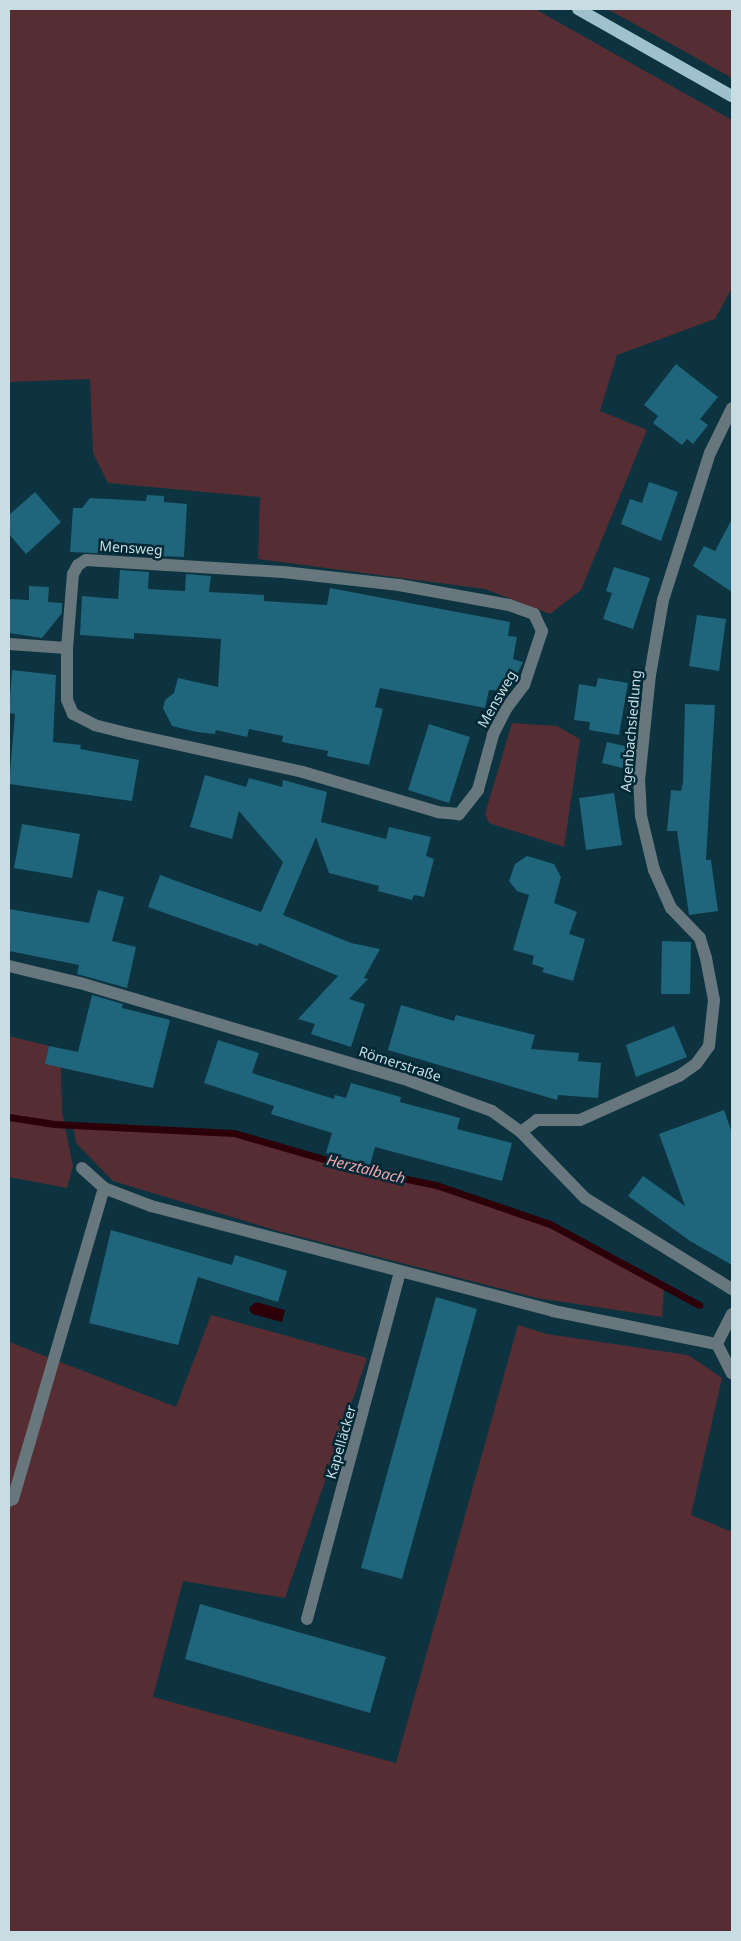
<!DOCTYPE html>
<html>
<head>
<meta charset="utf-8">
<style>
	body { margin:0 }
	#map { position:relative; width:741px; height:1941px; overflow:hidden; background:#0c333f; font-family:"Noto Sans",sans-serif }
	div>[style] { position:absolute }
	.green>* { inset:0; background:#562d32 }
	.water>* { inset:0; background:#2d0009 }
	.stream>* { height:7px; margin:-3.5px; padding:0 3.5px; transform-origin:3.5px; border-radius:3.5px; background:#2d0009 }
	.building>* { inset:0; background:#1f657b }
	.minor>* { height:12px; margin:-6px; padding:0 6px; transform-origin:6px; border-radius:6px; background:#67777d }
	.major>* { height:12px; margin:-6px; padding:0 6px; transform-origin:6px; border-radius:6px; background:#9fc0cd }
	span { translate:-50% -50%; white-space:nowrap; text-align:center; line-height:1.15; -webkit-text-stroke:5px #012935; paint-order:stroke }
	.street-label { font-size:14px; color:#c8dce3 }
	.water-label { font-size:15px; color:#f8a4ac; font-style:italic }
	.frame { position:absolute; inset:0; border:10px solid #c8dce3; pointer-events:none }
</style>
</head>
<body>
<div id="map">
	<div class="green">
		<i style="clip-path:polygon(9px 9px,535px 9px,732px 120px,732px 288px,715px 319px,617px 355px,600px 411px,647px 430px,581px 590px,550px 614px,485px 589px,258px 559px,260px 497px,108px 483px,93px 453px,90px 379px,9px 382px)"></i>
		<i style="clip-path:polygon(607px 9px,732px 9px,732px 78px,673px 45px)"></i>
		<i style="clip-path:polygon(512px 723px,557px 726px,580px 739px,564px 847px,489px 823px,485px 814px)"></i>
		<i style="clip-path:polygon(9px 1036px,49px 1046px,45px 1064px,61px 1066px,62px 1112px,73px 1166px,67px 1188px,9px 1177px)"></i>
		<i style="clip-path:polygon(73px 1125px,234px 1133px,358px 1169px,436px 1185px,550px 1224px,664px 1288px,662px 1317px,537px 1298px,278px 1231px,113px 1181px,76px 1143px)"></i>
		<i style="clip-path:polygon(211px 1315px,367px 1358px,285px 1598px,183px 1581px,153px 1697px,396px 1763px,518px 1325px,547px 1334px,688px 1355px,722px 1378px,691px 1515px,732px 1532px,732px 1932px,9px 1932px,9px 1342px,176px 1407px)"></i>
	</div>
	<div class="water">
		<i style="clip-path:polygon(256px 1302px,285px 1310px,282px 1322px,252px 1314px,249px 1308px)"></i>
	</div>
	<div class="stream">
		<i style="left:9px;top:1117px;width:46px;rotate:8.8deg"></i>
		<i style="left:54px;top:1124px;width:180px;rotate:2.9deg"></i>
		<i style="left:234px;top:1133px;width:129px;rotate:16.2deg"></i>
		<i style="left:358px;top:1169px;width:80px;rotate:11.6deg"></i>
		<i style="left:436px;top:1185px;width:120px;rotate:18.9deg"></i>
		<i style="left:550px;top:1224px;width:170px;rotate:28.5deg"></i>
	</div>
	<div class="building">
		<i style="clip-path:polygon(676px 364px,718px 397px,700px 419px,708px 425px,693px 444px,687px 439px,682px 445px,653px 423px,658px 416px,644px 405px)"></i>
		<i style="clip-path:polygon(649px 482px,678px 492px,661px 541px,621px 524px,630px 499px,642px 503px)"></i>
		<i style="clip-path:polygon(35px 492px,61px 522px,26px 554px,9px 534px,9px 515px)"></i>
		<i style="clip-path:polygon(147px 495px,164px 496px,164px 502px,187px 504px,184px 557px,70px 552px,73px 508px,82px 508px,90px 498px,146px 501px)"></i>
		<i style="clip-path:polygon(732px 519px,732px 592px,693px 566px,704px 546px,715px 551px)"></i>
		<i style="clip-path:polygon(614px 567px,650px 578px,633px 629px,603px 619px,612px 593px,606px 591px)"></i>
		<i style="clip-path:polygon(120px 570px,149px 572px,148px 589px,185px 591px,186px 574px,211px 576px,209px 592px,264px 595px,264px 601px,327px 605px,330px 588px,510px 622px,508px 636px,517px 637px,513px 659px,523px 662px,509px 691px,489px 690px,485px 708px,380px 688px,375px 707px,383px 709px,369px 765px,327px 756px,328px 751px,282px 742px,283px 736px,249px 729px,247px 737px,216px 730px,215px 734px,197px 732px,172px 726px,163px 708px,165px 700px,174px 693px,178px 678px,218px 687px,221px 639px,134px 633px,134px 639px,80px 635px,82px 596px,118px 599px)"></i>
		<i style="clip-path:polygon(29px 586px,49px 587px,48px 602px,62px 603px,62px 613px,42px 638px,9px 633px,9px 599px,29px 600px)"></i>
		<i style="clip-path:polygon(697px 615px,726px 619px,719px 671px,689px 666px)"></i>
		<i style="clip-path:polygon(12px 670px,56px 675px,53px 742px,81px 745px,80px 749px,139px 760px,132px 801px,9px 784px,15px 714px,9px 713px)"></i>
		<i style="clip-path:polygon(598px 678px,628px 683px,619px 735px,589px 730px,590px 722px,574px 720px,579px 684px,596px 687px)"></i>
		<i style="clip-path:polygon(685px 704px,715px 705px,706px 860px,711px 860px,718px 911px,689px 915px,677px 831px,667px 831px,671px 790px,681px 791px,683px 782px)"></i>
		<i style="clip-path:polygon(429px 724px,470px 737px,449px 803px,408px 790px)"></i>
		<i style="clip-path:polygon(607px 742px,629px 747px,623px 768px,602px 763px)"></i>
		<i style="clip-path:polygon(205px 775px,246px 787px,249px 778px,282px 787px,283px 780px,327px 792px,321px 822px,386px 839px,389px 827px,431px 837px,426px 856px,434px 859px,424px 897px,414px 895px,412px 900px,378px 891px,379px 886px,329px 873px,316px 837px,283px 915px,351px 943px,380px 949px,364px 978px,368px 979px,349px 999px,365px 1004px,351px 1047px,311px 1034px,315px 1024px,298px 1019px,338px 976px,259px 943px,258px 946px,148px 907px,160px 875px,261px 912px,283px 862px,239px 811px,232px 839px,190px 827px)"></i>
		<i style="clip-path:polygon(614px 793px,622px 845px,586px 850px,579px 798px)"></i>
		<i style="clip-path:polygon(22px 824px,80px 834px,72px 878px,14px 868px)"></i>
		<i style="clip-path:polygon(527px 856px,554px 864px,561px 877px,554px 903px,577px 912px,569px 934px,585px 939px,573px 981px,542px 972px,544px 968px,532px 964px,534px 956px,513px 950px,529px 895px,517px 891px,509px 881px,515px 864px)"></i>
		<i style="clip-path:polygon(98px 890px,124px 897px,112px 941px,136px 947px,127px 988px,77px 974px,79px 965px,9px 951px,9px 909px,89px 923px)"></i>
		<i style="clip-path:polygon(662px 941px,691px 942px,690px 994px,661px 994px)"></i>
		<i style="clip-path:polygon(92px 995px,123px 1004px,122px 1008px,170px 1020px,153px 1088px,45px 1064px,49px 1046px,78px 1052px)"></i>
		<i style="clip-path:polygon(401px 1005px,454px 1021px,456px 1015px,535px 1035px,531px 1049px,579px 1053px,578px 1061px,601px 1063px,598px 1098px,558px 1095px,557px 1100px,388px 1050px)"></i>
		<i style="clip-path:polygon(674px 1026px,687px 1057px,636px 1077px,626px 1045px)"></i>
		<i style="clip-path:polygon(218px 1040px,259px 1053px,252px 1073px,334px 1099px,335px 1095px,346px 1098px,351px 1083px,401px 1097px,400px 1102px,460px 1118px,457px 1129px,512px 1143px,502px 1181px,375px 1147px,370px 1165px,326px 1153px,332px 1133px,271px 1114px,274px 1106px,204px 1083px)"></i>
		<i style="clip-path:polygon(724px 1110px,732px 1133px,732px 1265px,690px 1241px,628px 1196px,643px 1176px,685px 1206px,659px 1134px)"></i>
		<i style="clip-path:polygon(111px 1230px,232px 1265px,235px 1255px,287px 1271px,278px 1302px,198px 1277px,178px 1345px,89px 1323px)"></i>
		<i style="clip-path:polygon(436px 1297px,477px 1309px,402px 1579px,361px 1568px)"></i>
		<i style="clip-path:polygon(200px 1604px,386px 1657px,370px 1713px,185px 1659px)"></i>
	</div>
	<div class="minor">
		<i style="left:86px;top:560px;width:197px;rotate:3.5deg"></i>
		<i style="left:283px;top:572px;width:117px;rotate:6.4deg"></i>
		<i style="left:399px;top:585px;width:112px;rotate:10.3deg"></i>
		<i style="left:509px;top:605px;width:27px;rotate:20deg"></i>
		<i style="left:534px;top:614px;width:19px;rotate:65deg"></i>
		<i style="left:542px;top:631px;width:57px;rotate:108.4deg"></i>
		<i style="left:524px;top:685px;width:30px;rotate:127deg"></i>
		<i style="left:506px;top:709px;width:29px;rotate:117deg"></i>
		<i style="left:493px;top:735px;width:57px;rotate:105.3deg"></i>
		<i style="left:478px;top:790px;width:31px;rotate:128deg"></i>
		<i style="left:459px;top:814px;width:21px;rotate:-175deg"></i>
		<i style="left:438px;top:812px;width:141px;rotate:-163.5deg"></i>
		<i style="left:303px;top:772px;width:177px;rotate:-167.6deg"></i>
		<i style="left:130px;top:734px;width:36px;rotate:-166deg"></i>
		<i style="left:95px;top:725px;width:25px;rotate:-153deg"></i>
		<i style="left:73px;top:714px;width:15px;rotate:-113deg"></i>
		<i style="left:67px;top:700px;width:52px;rotate:-90deg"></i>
		<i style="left:67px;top:648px;width:74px;rotate:-85.4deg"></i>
		<i style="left:73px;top:574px;width:10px;rotate:-61deg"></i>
		<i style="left:78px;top:565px;width:9px;rotate:-32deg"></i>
		<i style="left:9px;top:644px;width:58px;rotate:3.9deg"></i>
		<i style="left:9px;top:966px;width:73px;rotate:13.5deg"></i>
		<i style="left:80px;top:983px;width:344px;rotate:16.5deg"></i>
		<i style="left:410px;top:1081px;width:87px;rotate:20.1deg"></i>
		<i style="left:492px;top:1111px;width:36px;rotate:36deg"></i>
		<i style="left:521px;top:1132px;width:92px;rotate:45.9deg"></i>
		<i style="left:585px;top:1198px;width:173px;rotate:31.8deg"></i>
		<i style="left:521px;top:1132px;width:20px;rotate:-37deg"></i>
		<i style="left:537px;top:1120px;width:43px"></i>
		<i style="left:580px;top:1120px;width:108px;rotate:-24deg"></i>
		<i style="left:679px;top:1076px;width:21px;rotate:-35deg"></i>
		<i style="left:696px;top:1064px;width:22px;rotate:-54deg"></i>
		<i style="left:709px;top:1046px;width:46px;rotate:-83.8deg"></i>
		<i style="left:714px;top:1000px;width:43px;rotate:-100.8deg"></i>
		<i style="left:706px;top:958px;width:21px;rotate:-107deg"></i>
		<i style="left:700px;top:938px;width:42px;rotate:-134deg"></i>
		<i style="left:671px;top:908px;width:42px;rotate:-114.1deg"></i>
		<i style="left:654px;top:870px;width:56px;rotate:-103.5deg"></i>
		<i style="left:641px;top:816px;width:35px;rotate:-93deg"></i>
		<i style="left:639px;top:781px;width:107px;rotate:-84.1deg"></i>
		<i style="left:650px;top:675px;width:76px;rotate:-80.2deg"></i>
		<i style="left:663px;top:600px;width:154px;rotate:-72.3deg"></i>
		<i style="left:710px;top:453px;width:50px;rotate:-63.9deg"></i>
		<i style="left:82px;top:1168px;width:30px;rotate:42deg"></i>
		<i style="left:104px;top:1188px;width:50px;rotate:21deg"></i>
		<i style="left:151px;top:1206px;width:415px;rotate:14.6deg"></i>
		<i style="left:553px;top:1311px;width:167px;rotate:11.4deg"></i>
		<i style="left:732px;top:1314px;width:34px;rotate:117deg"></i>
		<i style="left:717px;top:1344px;width:33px;rotate:63deg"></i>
		<i style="left:9px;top:1501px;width:4px;rotate:-27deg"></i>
		<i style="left:13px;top:1499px;width:324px;rotate:-73.7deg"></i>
		<i style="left:307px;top:1619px;width:359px;rotate:-75deg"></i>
	</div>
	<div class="major">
		<i style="left:578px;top:9px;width:177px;rotate:29.5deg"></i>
	</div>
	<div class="street-label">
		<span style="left:131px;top:548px;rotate:4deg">Mensweg</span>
		<span style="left:497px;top:699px;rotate:-60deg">Mensweg</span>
		<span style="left:631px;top:731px;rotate:-85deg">Agenbachsiedlung</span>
		<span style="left:400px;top:1064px;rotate:18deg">Römerstraße</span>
		<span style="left:341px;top:1442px;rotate:-74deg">Kapelläcker</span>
	</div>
	<div class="water-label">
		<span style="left:366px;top:1169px;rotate:14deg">Herztalbach</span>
	</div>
	<div class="frame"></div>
</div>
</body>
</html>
